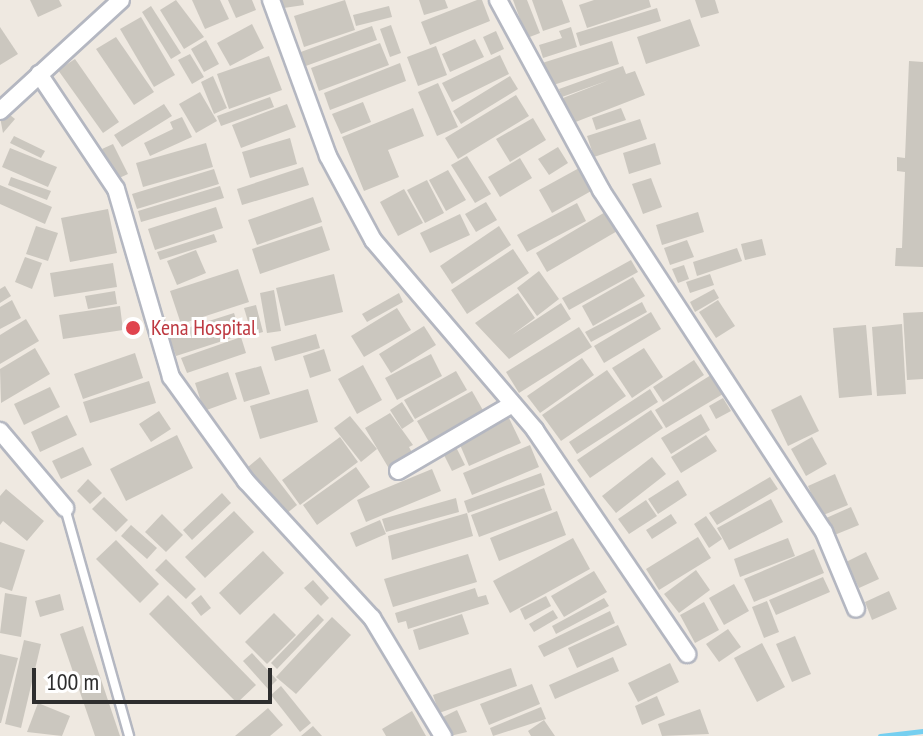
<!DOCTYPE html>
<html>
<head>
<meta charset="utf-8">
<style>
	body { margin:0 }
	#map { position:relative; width:923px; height:736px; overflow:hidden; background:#efe9e1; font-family:"PT Sans Narrow",sans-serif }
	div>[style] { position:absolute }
	.stream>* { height:5px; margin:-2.5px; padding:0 2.5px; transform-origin:2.5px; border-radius:2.5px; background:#75cff0 }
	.building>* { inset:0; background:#cbc7bf }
	.roads { filter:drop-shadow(2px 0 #b4b7c1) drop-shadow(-2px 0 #b4b7c1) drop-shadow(0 2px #b4b7c1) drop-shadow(0 -2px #b4b7c1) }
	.service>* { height:8px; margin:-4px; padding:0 4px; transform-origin:4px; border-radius:4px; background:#fff }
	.minor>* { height:16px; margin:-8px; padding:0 8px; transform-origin:8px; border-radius:8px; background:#fff }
	.dots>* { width:22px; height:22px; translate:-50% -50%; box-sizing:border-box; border:4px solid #fff; border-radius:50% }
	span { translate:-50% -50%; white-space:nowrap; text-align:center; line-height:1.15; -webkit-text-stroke:6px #fff; paint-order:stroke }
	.health-label { font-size:22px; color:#be3a42 }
	.left { translate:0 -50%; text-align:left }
	.scale { position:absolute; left:32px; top:668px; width:240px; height:36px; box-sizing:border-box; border:4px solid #2e2e2e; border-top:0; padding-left:10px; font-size:24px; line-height:28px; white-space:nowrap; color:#2e2e2e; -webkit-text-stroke:6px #fff; paint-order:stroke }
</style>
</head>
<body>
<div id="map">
	<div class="stream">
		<i style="left:880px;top:736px;width:43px;rotate:-6.6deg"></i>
	</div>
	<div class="building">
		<i style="clip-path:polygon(30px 0,59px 0,62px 6px,38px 17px)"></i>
		<i style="clip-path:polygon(176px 0,204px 37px,184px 49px,160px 10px)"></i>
		<i style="clip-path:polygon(192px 0,220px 0,229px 19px,205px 29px)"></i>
		<i style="clip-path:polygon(228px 0,252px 0,256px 10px,236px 18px)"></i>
		<i style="clip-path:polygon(275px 0,303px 0,304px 5px,277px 9px)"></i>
		<i style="clip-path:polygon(345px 0,355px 30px,304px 47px,294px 16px)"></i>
		<i style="clip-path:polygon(419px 0,445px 0,448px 8px,424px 15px)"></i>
		<i style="clip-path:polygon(477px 0,482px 0,490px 21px,430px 45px,421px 22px)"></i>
		<i style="clip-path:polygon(513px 0,527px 0,540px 33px,527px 38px)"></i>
		<i style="clip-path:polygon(532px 0,562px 0,570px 22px,543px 31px)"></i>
		<i style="clip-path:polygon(594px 0,649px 0,651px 7px,587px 28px,579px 5px)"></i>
		<i style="clip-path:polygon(695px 0,715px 0,719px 13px,701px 18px)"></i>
		<i style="clip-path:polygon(151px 6px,181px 53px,171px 59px,142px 12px)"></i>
		<i style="clip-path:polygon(389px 6px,392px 17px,356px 26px,353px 15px)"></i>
		<i style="clip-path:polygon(657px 8px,661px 21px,580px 46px,576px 33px)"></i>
		<i style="clip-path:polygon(141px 17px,175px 75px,154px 87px,120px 29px)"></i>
		<i style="clip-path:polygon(690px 19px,700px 46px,646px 64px,637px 37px)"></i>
		<i style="clip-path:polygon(252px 24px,264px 48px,230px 66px,217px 43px)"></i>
		<i style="clip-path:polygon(391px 25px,401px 53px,390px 57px,380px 29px)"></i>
		<i style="clip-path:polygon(372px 26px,377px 40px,303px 67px,298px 53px)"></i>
		<i style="clip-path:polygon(0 27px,18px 54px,0 65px)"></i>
		<i style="clip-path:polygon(571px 27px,577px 47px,543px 58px,539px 45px,562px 38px,559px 31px)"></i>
		<i style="clip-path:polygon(496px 31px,504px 49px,491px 55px,483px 37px)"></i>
		<i style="clip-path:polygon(116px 37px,154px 92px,134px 105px,96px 49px)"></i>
		<i style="clip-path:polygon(475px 39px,484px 57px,450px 72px,442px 54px)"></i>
		<i style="clip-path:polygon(206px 40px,219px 64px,204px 72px,191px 49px)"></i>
		<i style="clip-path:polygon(612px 41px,619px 64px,547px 87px,539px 64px)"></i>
		<i style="clip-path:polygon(380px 43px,389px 65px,319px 91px,311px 68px)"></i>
		<i style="clip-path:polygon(436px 46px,447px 75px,418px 86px,407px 57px)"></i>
		<i style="clip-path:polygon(190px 54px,204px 77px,192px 84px,178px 60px)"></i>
		<i style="clip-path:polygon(500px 55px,509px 74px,452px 102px,442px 83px)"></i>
		<i style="clip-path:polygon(269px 56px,282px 90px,229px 109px,217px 74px)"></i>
		<i style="clip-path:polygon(75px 59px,119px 122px,103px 133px,58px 70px)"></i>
		<i style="clip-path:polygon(909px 61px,923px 62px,923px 267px,895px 266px,896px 248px,902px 248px,905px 172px,897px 171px,897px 157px,905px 158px)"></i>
		<i style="clip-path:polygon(400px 63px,406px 81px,330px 110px,324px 93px)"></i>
		<i style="clip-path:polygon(623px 66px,626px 74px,635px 71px,645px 95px,573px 123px,563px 98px,609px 80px,562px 97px,559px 89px)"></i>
		<i style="clip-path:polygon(213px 76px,227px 108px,214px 114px,201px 82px)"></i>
		<i style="clip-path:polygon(510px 76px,518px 89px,461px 124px,453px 111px)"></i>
		<i style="clip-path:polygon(438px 83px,458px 127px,437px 136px,418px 92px)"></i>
		<i style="clip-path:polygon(200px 92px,217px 121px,196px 133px,179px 104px)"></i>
		<i style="clip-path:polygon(516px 95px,529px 116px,458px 159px,445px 138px)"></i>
		<i style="clip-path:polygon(270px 97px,274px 107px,221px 126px,217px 116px)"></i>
		<i style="clip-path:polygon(363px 102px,371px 122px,341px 134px,332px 114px)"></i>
		<i style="clip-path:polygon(164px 104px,172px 116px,122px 147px,114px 135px)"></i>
		<i style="clip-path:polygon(287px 104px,296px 127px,241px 148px,232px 125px)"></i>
		<i style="clip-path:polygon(413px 108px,424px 136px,388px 150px,399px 177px,364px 191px,342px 137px)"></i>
		<i style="clip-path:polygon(621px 108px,626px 120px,596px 130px,592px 118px)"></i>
		<i style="clip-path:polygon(5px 111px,15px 119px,3px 133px,0 117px)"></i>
		<i style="clip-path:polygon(182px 117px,192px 137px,150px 156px,144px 143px,173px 129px,170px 122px)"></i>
		<i style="clip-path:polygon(533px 118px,546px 140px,510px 162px,496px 139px)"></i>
		<i style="clip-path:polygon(640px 119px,647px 139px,594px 157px,587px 136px)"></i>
		<i style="clip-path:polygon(14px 136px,45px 151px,41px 158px,10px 143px)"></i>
		<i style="clip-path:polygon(290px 138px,297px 164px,250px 178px,242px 152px)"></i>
		<i style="clip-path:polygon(206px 143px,213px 167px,143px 187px,136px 163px)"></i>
		<i style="clip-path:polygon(655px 143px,661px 164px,629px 174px,623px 153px)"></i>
		<i style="clip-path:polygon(113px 144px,128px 174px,117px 179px,102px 149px)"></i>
		<i style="clip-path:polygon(558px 147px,568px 163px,549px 175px,538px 159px)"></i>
		<i style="clip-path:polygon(10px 148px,57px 167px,48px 187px,2px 167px)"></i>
		<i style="clip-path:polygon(467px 156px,491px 194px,475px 203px,451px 165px)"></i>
		<i style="clip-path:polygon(520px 158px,532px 178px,500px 197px,488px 177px)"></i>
		<i style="clip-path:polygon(303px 167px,309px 185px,242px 205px,237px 189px)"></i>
		<i style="clip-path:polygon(581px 167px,593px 190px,552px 213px,539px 190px)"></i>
		<i style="clip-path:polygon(214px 169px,219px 184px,137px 209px,132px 194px)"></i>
		<i style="clip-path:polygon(448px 170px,466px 200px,446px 211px,429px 180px)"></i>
		<i style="clip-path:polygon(11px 177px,51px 191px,47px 200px,8px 185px)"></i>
		<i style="clip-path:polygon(651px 178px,662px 207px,643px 214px,632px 184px)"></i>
		<i style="clip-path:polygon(427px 180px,444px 213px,425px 223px,407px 190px)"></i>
		<i style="clip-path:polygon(0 185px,52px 207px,45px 224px,0 204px)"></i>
		<i style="clip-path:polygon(220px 186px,224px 198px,141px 222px,138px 211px)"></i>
		<i style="clip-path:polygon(404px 189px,423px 223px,398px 236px,380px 202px)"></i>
		<i style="clip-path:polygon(313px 197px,322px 222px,257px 245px,248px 220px)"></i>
		<i style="clip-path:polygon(486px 202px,497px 220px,476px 232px,465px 214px)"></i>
		<i style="clip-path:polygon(577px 203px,586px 221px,527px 252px,517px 235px)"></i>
		<i style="clip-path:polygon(216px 207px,223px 228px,155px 250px,148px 229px)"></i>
		<i style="clip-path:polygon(108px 209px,117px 253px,70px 262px,61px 218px)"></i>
		<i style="clip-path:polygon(607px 211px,619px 230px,547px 272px,536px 253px)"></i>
		<i style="clip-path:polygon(698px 212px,704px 232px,662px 245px,656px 225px)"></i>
		<i style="clip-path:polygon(460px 214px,470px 235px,430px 253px,420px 233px)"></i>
		<i style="clip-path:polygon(36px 226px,58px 233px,48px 261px,26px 254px)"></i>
		<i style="clip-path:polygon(322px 226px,330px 250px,260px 274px,252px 249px)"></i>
		<i style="clip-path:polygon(499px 226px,511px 245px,452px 284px,440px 266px)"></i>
		<i style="clip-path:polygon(214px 234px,217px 242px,160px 260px,157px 252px)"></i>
		<i style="clip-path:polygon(762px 239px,766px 255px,745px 260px,741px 244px)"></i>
		<i style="clip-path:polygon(687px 240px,694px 257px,670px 265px,664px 248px)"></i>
		<i style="clip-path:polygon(737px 248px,742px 261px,697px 276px,693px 262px)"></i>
		<i style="clip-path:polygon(513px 249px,529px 273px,467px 314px,451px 290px)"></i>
		<i style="clip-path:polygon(196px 250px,206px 273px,177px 285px,167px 261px)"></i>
		<i style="clip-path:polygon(25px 257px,42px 263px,32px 289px,15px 282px)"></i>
		<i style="clip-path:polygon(631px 260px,638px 272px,569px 310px,562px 298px)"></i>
		<i style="clip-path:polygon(113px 263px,117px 287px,54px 297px,50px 273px)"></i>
		<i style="clip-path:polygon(684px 265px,689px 279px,678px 283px,672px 269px)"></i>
		<i style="clip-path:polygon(238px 269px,249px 302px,181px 324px,170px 291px)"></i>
		<i style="clip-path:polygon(539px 271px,559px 299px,537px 316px,517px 288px)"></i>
		<i style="clip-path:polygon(334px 274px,343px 312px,285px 326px,276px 288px)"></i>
		<i style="clip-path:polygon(710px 274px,714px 285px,690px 293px,686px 282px)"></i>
		<i style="clip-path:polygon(633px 277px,645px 296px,593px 326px,582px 306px)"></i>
		<i style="clip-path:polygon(5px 286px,11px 296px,0 303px,0 289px)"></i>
		<i style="clip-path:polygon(714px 289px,719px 298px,695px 312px,690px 302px)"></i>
		<i style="clip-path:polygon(274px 290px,281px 331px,267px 333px,260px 293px)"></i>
		<i style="clip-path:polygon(115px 291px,117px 304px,88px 309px,85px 296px)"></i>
		<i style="clip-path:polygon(399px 293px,403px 302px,367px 322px,362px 314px)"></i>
		<i style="clip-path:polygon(518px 293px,535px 318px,512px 335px,561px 303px,571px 319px,509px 359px,475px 323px)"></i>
		<i style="clip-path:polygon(12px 300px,21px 318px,0 329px,0 307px)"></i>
		<i style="clip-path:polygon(718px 300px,735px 326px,716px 338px,699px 312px)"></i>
		<i style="clip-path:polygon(642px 302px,647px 312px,591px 342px,585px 332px)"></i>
		<i style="clip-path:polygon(256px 305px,263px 332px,252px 335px,244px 308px)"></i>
		<i style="clip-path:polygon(120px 306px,123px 330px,63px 339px,59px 315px)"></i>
		<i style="clip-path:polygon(397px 308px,411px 330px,364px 357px,351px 336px)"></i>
		<i style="clip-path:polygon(651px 312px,661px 329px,604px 363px,594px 346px)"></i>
		<i style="clip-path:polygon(923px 312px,923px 379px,907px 380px,903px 313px)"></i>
		<i style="clip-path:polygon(234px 313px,241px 335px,176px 356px,168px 334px)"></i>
		<i style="clip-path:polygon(26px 319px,39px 341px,0 364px,0 335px)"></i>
		<i style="clip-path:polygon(902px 324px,906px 394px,877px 396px,872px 327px)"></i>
		<i style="clip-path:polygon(866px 325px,872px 395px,839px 398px,833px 328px)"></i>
		<i style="clip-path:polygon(424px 326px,436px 345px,391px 373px,379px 354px)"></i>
		<i style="clip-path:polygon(579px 327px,592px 347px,519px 393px,506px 372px)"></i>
		<i style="clip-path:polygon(316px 334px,320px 348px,275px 361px,271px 347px)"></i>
		<i style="clip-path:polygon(241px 337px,246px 353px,187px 373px,181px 358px)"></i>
		<i style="clip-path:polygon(35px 348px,50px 374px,1px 403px,0 369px)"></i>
		<i style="clip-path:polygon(644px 348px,663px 377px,632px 398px,612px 368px)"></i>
		<i style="clip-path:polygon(324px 349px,331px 371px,310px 378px,303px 356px)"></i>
		<i style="clip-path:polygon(135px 353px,143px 378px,83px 399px,74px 374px)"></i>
		<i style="clip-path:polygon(431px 354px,442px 376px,397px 400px,385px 378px)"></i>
		<i style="clip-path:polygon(582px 358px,594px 375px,540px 413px,527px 396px)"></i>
		<i style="clip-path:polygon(694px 360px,704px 375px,663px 402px,653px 387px)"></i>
		<i style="clip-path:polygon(363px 365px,382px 400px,357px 414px,338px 379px)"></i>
		<i style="clip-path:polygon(261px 366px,270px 394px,244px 402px,235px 373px)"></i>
		<i style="clip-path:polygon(607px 370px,626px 396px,561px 441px,542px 415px)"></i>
		<i style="clip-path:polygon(456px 371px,467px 390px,415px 419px,404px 400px)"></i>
		<i style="clip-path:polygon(228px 372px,237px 399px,204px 411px,195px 383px)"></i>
		<i style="clip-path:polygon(711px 375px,723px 394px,666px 428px,655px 410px)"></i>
		<i style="clip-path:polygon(149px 381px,156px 403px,90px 423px,83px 402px)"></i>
		<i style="clip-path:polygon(50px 387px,60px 407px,24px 425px,14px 404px)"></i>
		<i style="clip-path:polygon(308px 389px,318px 422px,260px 439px,250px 406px)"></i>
		<i style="clip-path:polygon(650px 389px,658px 402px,577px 454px,569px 442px)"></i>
		<i style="clip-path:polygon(472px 391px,484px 412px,429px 442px,417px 421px)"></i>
		<i style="clip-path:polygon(801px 395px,819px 431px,788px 446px,771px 410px)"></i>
		<i style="clip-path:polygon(723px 398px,731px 411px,716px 419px,709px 406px)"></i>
		<i style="clip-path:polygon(402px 402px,414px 421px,402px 429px,390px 410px)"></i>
		<i style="clip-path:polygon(651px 410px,663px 428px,590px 478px,577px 460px)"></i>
		<i style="clip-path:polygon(159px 411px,171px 429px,151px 442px,139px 424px)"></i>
		<i style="clip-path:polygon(390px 413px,413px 445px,409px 447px,415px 458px,391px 472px,365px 428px)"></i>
		<i style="clip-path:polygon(701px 414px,710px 430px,671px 454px,661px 438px)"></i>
		<i style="clip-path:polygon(67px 415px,77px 435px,40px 452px,31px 432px)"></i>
		<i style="clip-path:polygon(350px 416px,377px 449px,361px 462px,334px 428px)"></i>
		<i style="clip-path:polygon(509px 418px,521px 443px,469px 466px,458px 440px)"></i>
		<i style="clip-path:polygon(177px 435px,193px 468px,126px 501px,110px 469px)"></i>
		<i style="clip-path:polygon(706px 435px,717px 451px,681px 473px,671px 457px)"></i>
		<i style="clip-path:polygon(340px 437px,358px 462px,300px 505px,282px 480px)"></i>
		<i style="clip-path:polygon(812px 437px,827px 464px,806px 476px,791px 449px)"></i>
		<i style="clip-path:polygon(453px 441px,465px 465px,452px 471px,440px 447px)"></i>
		<i style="clip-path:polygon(530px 445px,539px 467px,472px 495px,463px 473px)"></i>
		<i style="clip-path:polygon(83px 447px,92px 465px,61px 479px,52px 461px)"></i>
		<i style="clip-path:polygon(260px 457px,297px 505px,286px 514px,248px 467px)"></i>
		<i style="clip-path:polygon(652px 457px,666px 474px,616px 513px,602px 496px)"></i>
		<i style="clip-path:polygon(356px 467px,370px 487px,317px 525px,303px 505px)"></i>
		<i style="clip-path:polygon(432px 469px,441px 491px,366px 522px,357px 500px)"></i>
		<i style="clip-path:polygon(541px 473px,545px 485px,468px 513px,464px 501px)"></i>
		<i style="clip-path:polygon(835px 474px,848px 505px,821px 516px,808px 486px)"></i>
		<i style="clip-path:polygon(770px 477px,778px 489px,717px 525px,709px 513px)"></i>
		<i style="clip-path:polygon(88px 479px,102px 493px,90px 504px,77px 491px)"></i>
		<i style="clip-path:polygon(678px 480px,687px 495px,658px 514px,648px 499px)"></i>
		<i style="clip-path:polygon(544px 488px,552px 510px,479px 537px,471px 515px)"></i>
		<i style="clip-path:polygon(6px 489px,44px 521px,27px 541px,3px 521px,0 525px,0 496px)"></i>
		<i style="clip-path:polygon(222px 493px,231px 503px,192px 540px,183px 530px)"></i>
		<i style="clip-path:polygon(104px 497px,128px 520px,116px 532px,92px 509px)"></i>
		<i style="clip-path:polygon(456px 498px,459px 512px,386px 532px,382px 519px)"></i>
		<i style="clip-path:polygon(771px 499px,783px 522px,729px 550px,717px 528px)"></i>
		<i style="clip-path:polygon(646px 500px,657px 516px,629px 534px,618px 519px)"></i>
		<i style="clip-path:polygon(851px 507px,859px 525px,832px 536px,824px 519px)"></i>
		<i style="clip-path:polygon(234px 511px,254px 532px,205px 578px,185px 557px)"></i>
		<i style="clip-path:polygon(557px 511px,566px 535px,499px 561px,490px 538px)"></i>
		<i style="clip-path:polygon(467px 513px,473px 536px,392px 560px,388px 536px)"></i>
		<i style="clip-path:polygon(162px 514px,183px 535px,166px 552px,145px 532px)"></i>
		<i style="clip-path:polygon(671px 514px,677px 523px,652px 539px,646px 530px)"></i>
		<i style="clip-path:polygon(706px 516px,722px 539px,709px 548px,694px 524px)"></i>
		<i style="clip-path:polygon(380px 520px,386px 534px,356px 547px,350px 533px)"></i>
		<i style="clip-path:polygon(131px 525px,157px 548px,147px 559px,121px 536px)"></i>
		<i style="clip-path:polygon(698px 537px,711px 558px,659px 590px,646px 569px)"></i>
		<i style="clip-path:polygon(573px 538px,590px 569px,510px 613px,493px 581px)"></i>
		<i style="clip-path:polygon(788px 538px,795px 556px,740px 577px,734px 559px)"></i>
		<i style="clip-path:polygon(116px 540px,159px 584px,140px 603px,96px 559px)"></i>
		<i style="clip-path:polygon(0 542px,25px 550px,12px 591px,0 587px)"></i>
		<i style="clip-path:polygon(814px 549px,824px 573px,754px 602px,744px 579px)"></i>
		<i style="clip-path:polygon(263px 551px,284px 573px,240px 615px,219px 593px)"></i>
		<i style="clip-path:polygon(866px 552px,879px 579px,859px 588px,846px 562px)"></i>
		<i style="clip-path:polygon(468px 554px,477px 582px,393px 607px,384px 579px)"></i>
		<i style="clip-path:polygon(166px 559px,196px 589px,186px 599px,155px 570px)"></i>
		<i style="clip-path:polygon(696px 570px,710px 590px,679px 613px,664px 594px)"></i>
		<i style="clip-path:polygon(594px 571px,607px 592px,564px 617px,551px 596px)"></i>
		<i style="clip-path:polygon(823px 577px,830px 592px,776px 615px,769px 600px)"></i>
		<i style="clip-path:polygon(313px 580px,329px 598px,321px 606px,304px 588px)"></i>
		<i style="clip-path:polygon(734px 584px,749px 611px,724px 625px,709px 598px)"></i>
		<i style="clip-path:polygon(475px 588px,478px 597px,486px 595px,489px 604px,408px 629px,406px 621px,398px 623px,395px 613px)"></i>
		<i style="clip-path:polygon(889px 591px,897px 609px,872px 620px,865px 602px)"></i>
		<i style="clip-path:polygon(5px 593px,27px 597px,21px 637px,0 633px)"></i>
		<i style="clip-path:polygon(60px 594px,64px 610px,40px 617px,35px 601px)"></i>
		<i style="clip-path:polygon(168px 595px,256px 685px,237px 703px,149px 614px)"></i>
		<i style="clip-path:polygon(201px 595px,211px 608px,201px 616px,191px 603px)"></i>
		<i style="clip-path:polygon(546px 596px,551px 606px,525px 620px,520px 609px)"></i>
		<i style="clip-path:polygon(604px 598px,609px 606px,556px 634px,552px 626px)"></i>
		<i style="clip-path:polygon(767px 601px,779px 632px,764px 638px,752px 607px)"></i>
		<i style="clip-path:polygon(704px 602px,719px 630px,695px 643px,680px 615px)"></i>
		<i style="clip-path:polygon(553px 610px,558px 618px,534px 632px,529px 624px)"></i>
		<i style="clip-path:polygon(610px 611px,615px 623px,544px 657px,538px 646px)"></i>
		<i style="clip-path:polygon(274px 613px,296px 635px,267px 664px,245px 642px)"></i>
		<i style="clip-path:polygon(318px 614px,324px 620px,277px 669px,271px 663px)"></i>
		<i style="clip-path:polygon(462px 614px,469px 634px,419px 650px,413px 630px)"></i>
		<i style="clip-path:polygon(332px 617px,351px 635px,296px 694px,276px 677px)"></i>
		<i style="clip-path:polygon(618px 625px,627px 645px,577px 668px,568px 648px)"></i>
		<i style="clip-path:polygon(83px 626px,120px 736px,95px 736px,60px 634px)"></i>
		<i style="clip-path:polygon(728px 629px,741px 647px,719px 662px,706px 644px)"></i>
		<i style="clip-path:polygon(795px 636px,811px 674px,792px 682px,776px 644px)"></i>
		<i style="clip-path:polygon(24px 640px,41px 644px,21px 728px,5px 724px)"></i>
		<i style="clip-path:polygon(762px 643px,785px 687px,757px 702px,734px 658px)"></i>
		<i style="clip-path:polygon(252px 653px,277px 680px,268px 689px,243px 661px)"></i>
		<i style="clip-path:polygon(0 654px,18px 658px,1px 723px,0 723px)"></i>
		<i style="clip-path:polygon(613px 657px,619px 671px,555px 699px,549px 685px)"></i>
		<i style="clip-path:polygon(670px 663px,679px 682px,638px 702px,628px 683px)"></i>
		<i style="clip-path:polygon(511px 668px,517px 686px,439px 713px,433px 695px)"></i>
		<i style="clip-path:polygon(532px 684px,540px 704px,489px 725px,480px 704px)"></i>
		<i style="clip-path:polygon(281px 686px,311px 723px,300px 732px,271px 695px)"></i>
		<i style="clip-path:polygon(657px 696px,665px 715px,642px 725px,635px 706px)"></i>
		<i style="clip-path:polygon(38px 703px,70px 716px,62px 736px,27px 732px)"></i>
		<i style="clip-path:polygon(541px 707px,546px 719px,493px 736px,490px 728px)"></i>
		<i style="clip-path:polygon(268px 708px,283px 725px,270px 736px,235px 736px)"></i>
		<i style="clip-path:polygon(700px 709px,709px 734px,662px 736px,658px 724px)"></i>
		<i style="clip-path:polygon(457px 710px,467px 732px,450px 736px,441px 718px)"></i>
		<i style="clip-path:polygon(412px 711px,426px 736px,386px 736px,382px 729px)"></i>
		<i style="clip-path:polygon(544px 720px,555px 736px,531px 736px,528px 731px)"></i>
		<i style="clip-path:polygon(313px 726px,322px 736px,301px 736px)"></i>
	</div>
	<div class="roads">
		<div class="service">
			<i style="left:65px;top:508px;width:237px;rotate:74.3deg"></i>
		</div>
		<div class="minor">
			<i style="left:271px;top:0;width:166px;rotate:69.9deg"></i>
			<i style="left:328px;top:156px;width:95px;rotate:61.8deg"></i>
			<i style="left:373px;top:240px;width:250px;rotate:49.5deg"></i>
			<i style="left:535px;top:430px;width:271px;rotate:55.8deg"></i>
			<i style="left:498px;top:0;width:216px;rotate:61.5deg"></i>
			<i style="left:601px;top:190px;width:408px;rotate:56.9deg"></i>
			<i style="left:824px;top:532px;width:83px;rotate:67.4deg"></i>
			<i style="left:39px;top:74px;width:138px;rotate:56.2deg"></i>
			<i style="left:116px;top:189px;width:196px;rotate:73.7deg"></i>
			<i style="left:171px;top:377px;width:128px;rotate:54.2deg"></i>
			<i style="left:246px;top:481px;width:186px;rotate:47.4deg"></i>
			<i style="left:372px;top:618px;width:138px;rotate:59deg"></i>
			<i style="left:0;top:111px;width:164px;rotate:-42.5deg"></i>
			<i style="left:0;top:431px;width:101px;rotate:49.8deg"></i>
			<i style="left:398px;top:471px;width:131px;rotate:-30.3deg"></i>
		</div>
	</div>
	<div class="dots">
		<i style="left:133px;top:328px;background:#e0444e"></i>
	</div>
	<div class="health-label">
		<span class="left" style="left:151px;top:328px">Kena Hospital</span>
	</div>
	<div class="scale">100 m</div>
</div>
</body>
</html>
